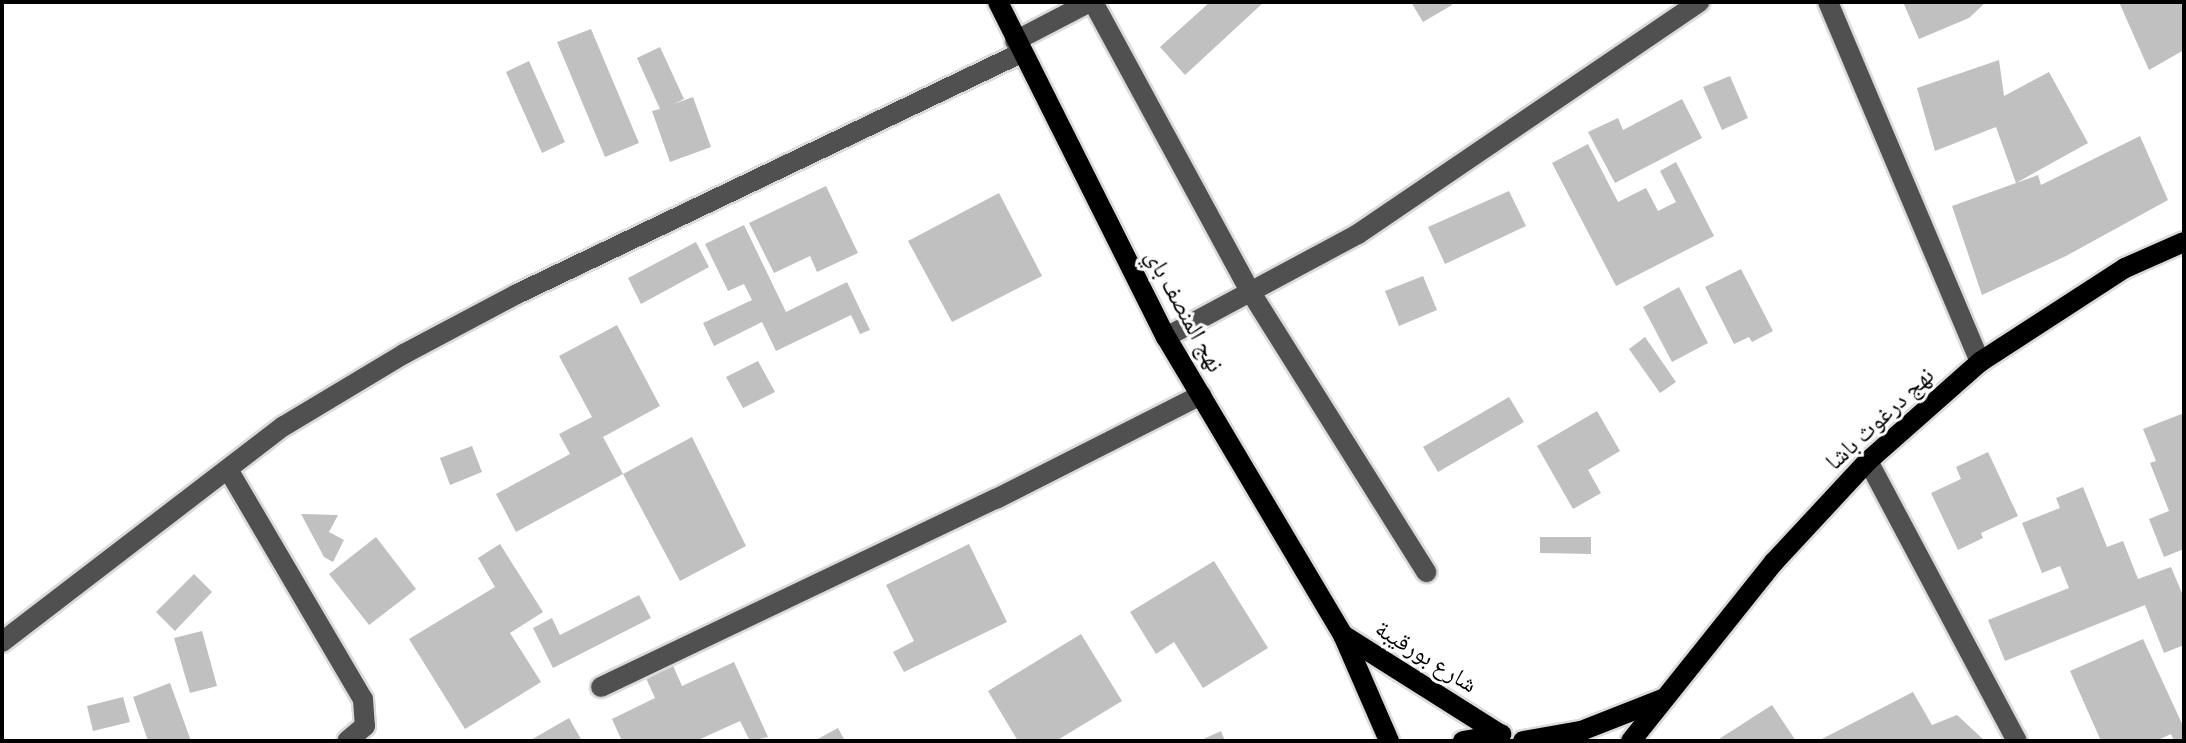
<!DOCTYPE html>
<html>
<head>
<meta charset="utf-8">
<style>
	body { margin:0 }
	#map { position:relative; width:2186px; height:743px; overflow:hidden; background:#fff; font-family:Signika,"Noto Naskh Arabic",sans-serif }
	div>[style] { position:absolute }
	.building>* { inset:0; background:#c0c0c0 }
	.roads { filter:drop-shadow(2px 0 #dbdbdb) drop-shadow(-2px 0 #dbdbdb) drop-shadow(0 2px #dbdbdb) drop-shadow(0 -2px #dbdbdb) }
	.minor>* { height:20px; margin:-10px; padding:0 10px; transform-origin:10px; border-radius:10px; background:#505050 }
	.major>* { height:20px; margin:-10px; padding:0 10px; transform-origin:10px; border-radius:10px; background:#000 }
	span { translate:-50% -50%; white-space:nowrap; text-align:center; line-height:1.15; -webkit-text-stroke:6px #fff; paint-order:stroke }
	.street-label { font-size:24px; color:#000 }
	.frame { position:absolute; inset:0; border:4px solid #000; pointer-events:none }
</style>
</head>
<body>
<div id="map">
	<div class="building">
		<i style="clip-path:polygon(1210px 2px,1264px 2px,1185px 75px,1160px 47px)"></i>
		<i style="clip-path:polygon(1411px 2px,1450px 2px,1452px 5px,1423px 22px)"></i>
		<i style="clip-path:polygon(1903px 2px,1986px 2px,1969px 18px,1919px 39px)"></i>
		<i style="clip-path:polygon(2119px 2px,2184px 2px,2184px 50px,2149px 70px)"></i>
		<i style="clip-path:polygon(591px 29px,639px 143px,605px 157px,557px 42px)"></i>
		<i style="clip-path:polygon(660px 47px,684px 99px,674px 104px,693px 97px,711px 147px,670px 162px,652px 111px,660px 109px,637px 58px)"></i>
		<i style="clip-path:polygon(1999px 60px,2004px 96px,2049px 72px,2088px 143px,2016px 183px,2038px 175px,2041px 185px,2140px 136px,2168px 200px,2066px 256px,1982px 295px,1952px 206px,2016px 183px,1996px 127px,1935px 151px,1917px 88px)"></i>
		<i style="clip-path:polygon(529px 61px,565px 142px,542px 153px,506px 72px)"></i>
		<i style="clip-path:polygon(1730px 76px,1748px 118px,1722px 130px,1703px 87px)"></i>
		<i style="clip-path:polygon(1682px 99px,1702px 138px,1615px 183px,1588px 132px,1618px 118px,1623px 130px)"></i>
		<i style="clip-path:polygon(1588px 144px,1618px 202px,1646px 188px,1658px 211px,1676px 202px,1660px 171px,1676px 162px,1714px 236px,1616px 286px,1552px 163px)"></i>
		<i style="clip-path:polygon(826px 186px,858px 253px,817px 272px,810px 256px,774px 273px,749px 223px)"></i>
		<i style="clip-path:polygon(1509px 191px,1526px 226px,1445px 264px,1428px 227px)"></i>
		<i style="clip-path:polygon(999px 193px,1042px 276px,952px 322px,908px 241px)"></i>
		<i style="clip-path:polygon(744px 225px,786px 312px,847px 282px,870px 330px,860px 334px,851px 315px,776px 351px,762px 322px,714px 346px,703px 323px,752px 300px,744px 284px,728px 291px,705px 244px)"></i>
		<i style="clip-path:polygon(696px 242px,709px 267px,641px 304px,628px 278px)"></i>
		<i style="clip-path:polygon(1741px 269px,1773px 331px,1752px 342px,1749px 337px,1734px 344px,1705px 287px)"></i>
		<i style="clip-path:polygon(1423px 276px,1437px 310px,1399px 326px,1385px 291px)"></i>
		<i style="clip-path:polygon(1679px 287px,1708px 343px,1672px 362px,1643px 307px)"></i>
		<i style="clip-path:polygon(617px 325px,660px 406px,603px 437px,623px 474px,516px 532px,496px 494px,570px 454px,559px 434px,592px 417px,559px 356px)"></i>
		<i style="clip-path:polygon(1645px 337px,1676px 382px,1660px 393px,1629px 349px)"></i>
		<i style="clip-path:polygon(758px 361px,775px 392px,743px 408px,726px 377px)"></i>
		<i style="clip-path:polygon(1509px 397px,1524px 422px,1438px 472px,1423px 447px)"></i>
		<i style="clip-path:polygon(1597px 411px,1620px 451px,1588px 470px,1601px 493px,1573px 509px,1537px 446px)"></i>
		<i style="clip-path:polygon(2184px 413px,2184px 549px,2164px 557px,2149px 519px,2169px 511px,2150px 463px,2156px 461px,2143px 429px)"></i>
		<i style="clip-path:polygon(692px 437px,746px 546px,680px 581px,623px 474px)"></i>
		<i style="clip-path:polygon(472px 446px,482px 472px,450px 485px,440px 458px)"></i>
		<i style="clip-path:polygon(1988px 452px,2018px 516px,1981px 533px,1983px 538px,1958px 550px,1931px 493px,1961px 479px,1956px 467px)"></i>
		<i style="clip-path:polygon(2083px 487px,2107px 547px,2123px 541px,2138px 579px,2171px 567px,2184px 598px,2184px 645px,2164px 653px,2145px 605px,2005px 661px,1988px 620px,2069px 588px,2060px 566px,2042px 573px,2022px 523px,2060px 508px,2056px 498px)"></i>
		<i style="clip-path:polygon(301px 514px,338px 515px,329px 532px,344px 540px,333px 562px,324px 557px)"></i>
		<i style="clip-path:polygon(376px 537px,416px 589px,369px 625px,329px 574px)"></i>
		<i style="clip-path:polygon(1540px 537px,1591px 537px,1591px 554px,1540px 553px)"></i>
		<i style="clip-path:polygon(500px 544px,543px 612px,510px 633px,541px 682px,465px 729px,409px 639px,495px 587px,478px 558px)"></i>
		<i style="clip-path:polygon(969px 544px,1007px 622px,904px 672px,893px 652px,914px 641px,886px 585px)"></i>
		<i style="clip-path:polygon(1214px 561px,1268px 648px,1203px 688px,1174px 642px,1156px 654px,1130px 612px)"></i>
		<i style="clip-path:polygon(194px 574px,212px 592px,175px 631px,156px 612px)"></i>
		<i style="clip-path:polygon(639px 595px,651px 618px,553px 668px,533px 628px,552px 618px,560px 635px)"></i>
		<i style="clip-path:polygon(202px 631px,217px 686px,190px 693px,174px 638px)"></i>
		<i style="clip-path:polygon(1081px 634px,1122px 701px,1056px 741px,1018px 741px,988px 691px)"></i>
		<i style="clip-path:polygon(2143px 639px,2184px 728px,2184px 741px,2174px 741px,2171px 734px,2156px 741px,2101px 741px,2070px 671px)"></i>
		<i style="clip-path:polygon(734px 662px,768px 737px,750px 741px,740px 721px,696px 741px,622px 741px,612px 719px,655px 698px,645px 676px,672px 663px,682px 686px)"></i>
		<i style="clip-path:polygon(170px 683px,191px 741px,148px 741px,133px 697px)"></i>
		<i style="clip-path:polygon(1913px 692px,1932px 725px,1957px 715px,1985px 741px,1818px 741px)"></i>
		<i style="clip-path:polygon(123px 697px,130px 722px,93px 731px,87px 706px)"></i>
		<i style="clip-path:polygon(1772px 705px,1796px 741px,1716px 741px)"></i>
		<i style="clip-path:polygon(569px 718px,582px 741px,529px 741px)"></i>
		<i style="clip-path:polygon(838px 728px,845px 741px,814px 741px)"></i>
		<i style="clip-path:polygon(1221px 731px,1225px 741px,1199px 741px)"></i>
	</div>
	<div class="roads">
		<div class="minor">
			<i style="left:1093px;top:2px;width:329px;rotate:61.5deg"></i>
			<i style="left:1250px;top:291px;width:332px;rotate:57.9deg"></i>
			<i style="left:1828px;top:2px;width:391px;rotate:67.1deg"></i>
			<i style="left:1015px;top:41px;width:85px;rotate:-27.5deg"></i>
			<i style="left:1166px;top:337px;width:218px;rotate:-28.2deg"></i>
			<i style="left:1358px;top:234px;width:413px;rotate:-34.2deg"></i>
			<i style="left:1868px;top:461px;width:317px;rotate:62deg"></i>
			<i style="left:229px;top:471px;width:264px;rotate:59.6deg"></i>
			<i style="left:363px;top:699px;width:27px;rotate:86deg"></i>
			<i style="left:365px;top:726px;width:23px;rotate:140deg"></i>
			<i style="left:2px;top:642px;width:355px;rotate:-37.5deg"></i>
			<i style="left:284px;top:426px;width:140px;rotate:-31deg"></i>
			<i style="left:404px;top:354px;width:128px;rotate:-28deg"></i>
			<i style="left:517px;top:294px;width:559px;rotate:-25.56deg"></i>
			<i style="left:601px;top:687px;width:437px;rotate:-25.5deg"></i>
			<i style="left:996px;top:499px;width:230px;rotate:-26.9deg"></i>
		</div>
		<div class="major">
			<i style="left:998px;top:2px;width:375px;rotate:63.4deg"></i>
			<i style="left:1166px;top:337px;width:347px;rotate:59.3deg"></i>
			<i style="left:1343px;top:635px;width:116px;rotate:66.5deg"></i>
			<i style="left:1343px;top:635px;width:183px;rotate:32.3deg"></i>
			<i style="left:1463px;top:741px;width:39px;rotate:-10deg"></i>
			<i style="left:1523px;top:741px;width:59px;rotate:-9.8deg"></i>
			<i style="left:1581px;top:731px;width:90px;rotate:-21.4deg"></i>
			<i style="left:1631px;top:741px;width:229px;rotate:-51.4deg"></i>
			<i style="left:1774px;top:562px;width:138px;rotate:-47.1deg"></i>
			<i style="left:1868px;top:461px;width:149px;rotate:-41.5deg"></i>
			<i style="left:1980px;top:362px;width:173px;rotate:-33deg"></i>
			<i style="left:2125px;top:268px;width:64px;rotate:-23.8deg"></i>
		</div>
	</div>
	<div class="street-label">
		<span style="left:1184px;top:311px;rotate:61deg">نهج المنصف باي</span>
		<span style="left:1880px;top:419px;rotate:-43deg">نهج درغوث باشا</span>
		<span style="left:1426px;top:657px;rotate:32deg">شارع بورقيبة</span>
	</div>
	<div class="frame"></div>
</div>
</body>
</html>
